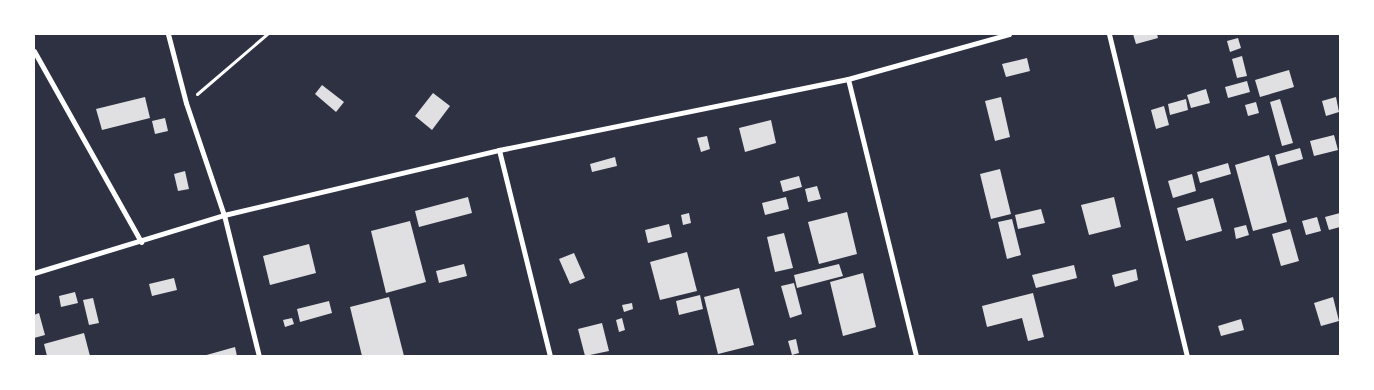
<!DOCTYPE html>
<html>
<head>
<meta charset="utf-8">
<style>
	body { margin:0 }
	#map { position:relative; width:1374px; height:390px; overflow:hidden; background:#2d3142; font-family:"Archivo Narrow",sans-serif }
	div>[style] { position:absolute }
	.building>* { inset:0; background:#e0e0e3 }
	.path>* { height:3px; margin:-1.5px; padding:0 1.5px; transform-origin:1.5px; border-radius:1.5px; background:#fff }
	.minor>* { height:5px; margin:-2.5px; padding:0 2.5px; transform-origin:2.5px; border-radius:2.5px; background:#fff }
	span { translate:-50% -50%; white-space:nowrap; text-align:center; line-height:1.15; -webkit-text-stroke:4.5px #fff; paint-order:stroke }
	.frame { position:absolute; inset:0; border:35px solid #fff; pointer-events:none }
</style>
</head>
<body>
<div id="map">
	<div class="building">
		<i style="clip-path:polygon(1133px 34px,1157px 34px,1158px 38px,1136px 44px)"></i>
		<i style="clip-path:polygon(1238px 38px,1241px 48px,1230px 52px,1227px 41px)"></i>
		<i style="clip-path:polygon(1242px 56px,1247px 76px,1237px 78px,1232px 59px)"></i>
		<i style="clip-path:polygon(1027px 58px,1030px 71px,1006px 77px,1002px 64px)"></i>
		<i style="clip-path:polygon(1289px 70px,1294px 87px,1260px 97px,1255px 80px)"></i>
		<i style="clip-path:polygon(1247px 81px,1250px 92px,1228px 98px,1225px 87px)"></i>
		<i style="clip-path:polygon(322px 85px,344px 102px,336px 112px,315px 94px)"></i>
		<i style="clip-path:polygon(1206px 89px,1210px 103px,1191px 108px,1187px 95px)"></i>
		<i style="clip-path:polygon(433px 93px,450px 106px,432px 130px,415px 116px)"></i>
		<i style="clip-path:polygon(145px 97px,150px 118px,102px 130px,96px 109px)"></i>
		<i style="clip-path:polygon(1001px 97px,1010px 137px,995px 141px,985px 101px)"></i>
		<i style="clip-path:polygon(1336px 97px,1339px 112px,1326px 116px,1322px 101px)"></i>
		<i style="clip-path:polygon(1186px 99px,1188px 110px,1170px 115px,1168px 104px)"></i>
		<i style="clip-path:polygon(1280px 99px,1293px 143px,1282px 146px,1270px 102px)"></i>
		<i style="clip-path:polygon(1256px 102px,1259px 113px,1248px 116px,1245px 105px)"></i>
		<i style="clip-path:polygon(1164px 106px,1169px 125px,1156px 129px,1151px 110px)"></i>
		<i style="clip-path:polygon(165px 118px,168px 131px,155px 134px,152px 121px)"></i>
		<i style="clip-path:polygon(771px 120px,776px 143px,745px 152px,739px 128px)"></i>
		<i style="clip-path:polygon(1334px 135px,1338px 150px,1314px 156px,1310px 141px)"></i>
		<i style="clip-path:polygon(707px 136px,710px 149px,701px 152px,697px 138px)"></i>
		<i style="clip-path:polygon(1300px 148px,1303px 159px,1278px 166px,1275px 155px)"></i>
		<i style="clip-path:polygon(1269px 155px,1287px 222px,1253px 231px,1235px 165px)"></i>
		<i style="clip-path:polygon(615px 157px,617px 166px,592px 172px,590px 164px)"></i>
		<i style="clip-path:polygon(1228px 163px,1231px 174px,1200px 183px,1197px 172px)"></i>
		<i style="clip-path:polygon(1000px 169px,1011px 214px,991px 219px,980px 174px)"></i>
		<i style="clip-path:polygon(185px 171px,189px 189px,178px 191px,174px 174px)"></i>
		<i style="clip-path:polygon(1192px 174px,1196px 191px,1173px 198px,1168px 181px)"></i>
		<i style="clip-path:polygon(799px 176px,802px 187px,783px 192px,780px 181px)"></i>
		<i style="clip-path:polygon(817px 186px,821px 199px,808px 202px,805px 189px)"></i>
		<i style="clip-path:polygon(468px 197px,472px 213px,419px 227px,415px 211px)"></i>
		<i style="clip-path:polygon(786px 197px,789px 209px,765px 215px,762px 203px)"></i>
		<i style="clip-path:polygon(1114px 197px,1121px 227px,1089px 235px,1081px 205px)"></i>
		<i style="clip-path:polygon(1213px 198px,1222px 231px,1186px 241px,1177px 208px)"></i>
		<i style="clip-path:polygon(1041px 209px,1045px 223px,1018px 229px,1015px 215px)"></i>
		<i style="clip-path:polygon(847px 212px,857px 254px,819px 264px,808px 222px)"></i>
		<i style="clip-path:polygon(689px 213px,691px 223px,683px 225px,681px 215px)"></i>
		<i style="clip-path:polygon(1340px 213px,1340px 227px,1329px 230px,1325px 217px)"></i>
		<i style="clip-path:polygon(1317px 217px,1321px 231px,1306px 235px,1302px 221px)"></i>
		<i style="clip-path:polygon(1012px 219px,1021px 255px,1007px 259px,998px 222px)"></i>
		<i style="clip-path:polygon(410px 221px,426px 282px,386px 293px,371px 231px)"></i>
		<i style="clip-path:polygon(669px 224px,672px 237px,648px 243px,645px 230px)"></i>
		<i style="clip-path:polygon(1246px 225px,1249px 235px,1236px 239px,1234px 228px)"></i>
		<i style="clip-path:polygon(1290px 229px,1299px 261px,1281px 266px,1272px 234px)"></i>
		<i style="clip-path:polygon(784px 233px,793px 268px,775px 272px,767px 237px)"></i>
		<i style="clip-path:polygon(309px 244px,316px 273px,270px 285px,263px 256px)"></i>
		<i style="clip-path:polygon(687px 252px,697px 291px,660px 300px,650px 262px)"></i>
		<i style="clip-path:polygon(574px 253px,585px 278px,570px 284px,559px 259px)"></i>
		<i style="clip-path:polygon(464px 264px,467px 276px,439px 283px,436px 271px)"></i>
		<i style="clip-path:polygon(839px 264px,843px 276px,797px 288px,794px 275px)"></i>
		<i style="clip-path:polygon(1074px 265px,1077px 278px,1036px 288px,1032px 275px)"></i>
		<i style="clip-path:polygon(1136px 269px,1138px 280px,1115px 287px,1112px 275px)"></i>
		<i style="clip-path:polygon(863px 273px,876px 327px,843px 336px,830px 282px)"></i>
		<i style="clip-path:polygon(174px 278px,177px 290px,152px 296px,149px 284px)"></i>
		<i style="clip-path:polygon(794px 283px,802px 314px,790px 318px,781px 286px)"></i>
		<i style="clip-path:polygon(739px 288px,754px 345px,718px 354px,704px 297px)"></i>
		<i style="clip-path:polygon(75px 292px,78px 303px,61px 307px,59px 296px)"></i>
		<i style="clip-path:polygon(1033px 293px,1044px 337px,1028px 341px,1022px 318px,987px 327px,982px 306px)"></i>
		<i style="clip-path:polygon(700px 295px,703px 309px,679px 315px,676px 301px)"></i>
		<i style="clip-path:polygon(389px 297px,404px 356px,362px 356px,350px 307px)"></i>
		<i style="clip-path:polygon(1333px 297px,1339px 321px,1321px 326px,1314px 303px)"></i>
		<i style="clip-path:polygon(93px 298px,99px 323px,89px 325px,83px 300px)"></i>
		<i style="clip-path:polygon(329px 301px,332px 313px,300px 322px,297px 309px)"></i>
		<i style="clip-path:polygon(632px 303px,633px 309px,624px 312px,622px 305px)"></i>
		<i style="clip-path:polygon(39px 313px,45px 335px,34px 338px,34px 315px)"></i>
		<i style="clip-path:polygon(292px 318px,294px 324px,285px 327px,283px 320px)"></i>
		<i style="clip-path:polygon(622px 318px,625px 330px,619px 332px,616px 320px)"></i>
		<i style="clip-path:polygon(1241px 319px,1244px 330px,1221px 336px,1218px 326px)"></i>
		<i style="clip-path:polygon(602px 323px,609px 351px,585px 356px,578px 329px)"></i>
		<i style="clip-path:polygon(84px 333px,90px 356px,47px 356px,44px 344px)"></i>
		<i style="clip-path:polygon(796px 339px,799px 353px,792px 355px,788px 341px)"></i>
		<i style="clip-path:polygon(235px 347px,237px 356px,203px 356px)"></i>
	</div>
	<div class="path">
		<i style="left:197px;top:94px;width:92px;rotate:-40.6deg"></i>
	</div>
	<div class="minor">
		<i style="left:168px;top:34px;width:71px;rotate:75.4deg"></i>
		<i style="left:186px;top:103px;width:118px;rotate:71.3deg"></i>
		<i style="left:224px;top:215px;width:145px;rotate:76.1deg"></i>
		<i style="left:1109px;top:34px;width:331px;rotate:76.4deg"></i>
		<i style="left:34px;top:51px;width:219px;rotate:60.7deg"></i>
		<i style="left:848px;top:79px;width:285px;rotate:76.2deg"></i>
		<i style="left:499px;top:150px;width:212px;rotate:76.1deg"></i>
		<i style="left:34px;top:273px;width:199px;rotate:-17deg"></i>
		<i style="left:224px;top:215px;width:283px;rotate:-13.3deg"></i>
		<i style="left:499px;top:150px;width:356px;rotate:-11.5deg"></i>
		<i style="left:848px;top:79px;width:167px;rotate:-15.6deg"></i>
	</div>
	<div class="frame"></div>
</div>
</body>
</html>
